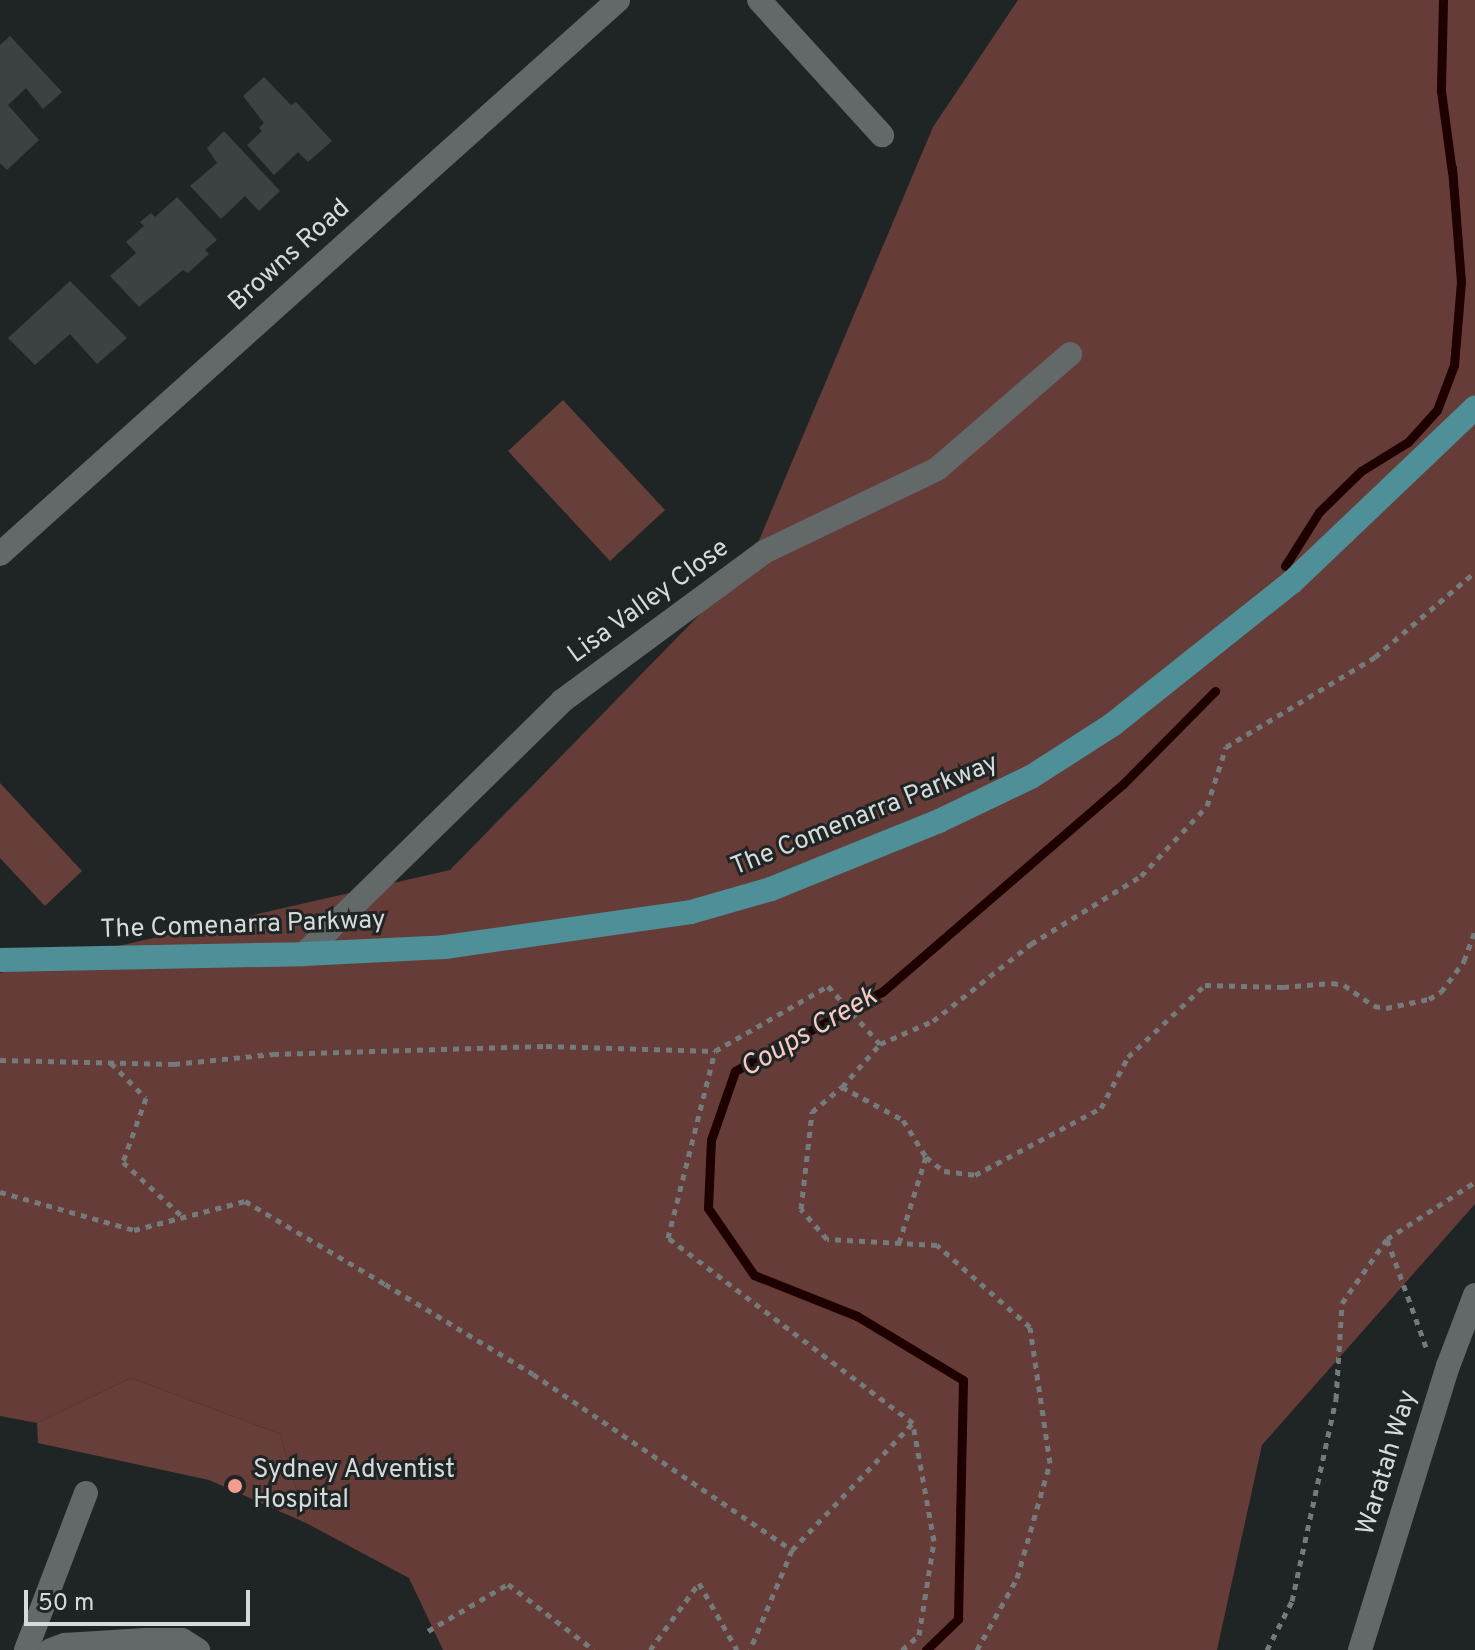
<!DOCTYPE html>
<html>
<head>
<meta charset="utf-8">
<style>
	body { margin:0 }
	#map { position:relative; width:1475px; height:1650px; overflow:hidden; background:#1f2425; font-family:Overpass,sans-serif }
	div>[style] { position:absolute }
	.green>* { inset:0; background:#673f3a }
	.forest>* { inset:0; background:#653c37 }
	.stream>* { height:9px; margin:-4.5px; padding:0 4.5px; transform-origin:4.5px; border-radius:4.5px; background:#1e0001 }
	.building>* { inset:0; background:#3c4242 }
	.path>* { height:5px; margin-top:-2.5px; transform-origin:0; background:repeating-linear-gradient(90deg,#757a7a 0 6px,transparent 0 12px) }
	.minor>* { height:24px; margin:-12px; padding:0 12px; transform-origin:12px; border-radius:12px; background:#636869 }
	.major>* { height:24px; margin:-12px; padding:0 12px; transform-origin:12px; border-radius:12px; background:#4f8f97 }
	.dots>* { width:22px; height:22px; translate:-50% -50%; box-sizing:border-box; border:4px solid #1f2425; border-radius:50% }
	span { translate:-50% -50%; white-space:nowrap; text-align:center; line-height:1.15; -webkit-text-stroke:6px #1f2425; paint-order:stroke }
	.street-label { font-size:26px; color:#d6dada }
	.poi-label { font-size:26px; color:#d6dada }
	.left { translate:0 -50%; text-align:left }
	.water-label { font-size:28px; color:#f8cac4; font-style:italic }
	.scale { position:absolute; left:24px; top:1590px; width:226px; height:36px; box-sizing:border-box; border:4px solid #d6dada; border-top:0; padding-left:10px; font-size:24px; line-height:28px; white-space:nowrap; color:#d6dada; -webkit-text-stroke:6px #1f2425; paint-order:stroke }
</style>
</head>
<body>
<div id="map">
	<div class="green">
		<i style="clip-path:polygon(563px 400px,665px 510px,610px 561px,508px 451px)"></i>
		<i style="clip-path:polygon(0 783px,82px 871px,45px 906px,0 858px)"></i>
		<i style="clip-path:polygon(131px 1378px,280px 1434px,306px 1523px,209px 1480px,38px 1443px,37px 1423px)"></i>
	</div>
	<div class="forest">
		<i style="clip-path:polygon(1018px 0,1475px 0,1475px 1204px,1262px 1445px,1217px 1650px,443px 1650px,409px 1578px,306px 1523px,280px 1434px,131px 1378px,37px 1423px,0 1416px,0 973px,450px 870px,749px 564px,933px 127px)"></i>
	</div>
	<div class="stream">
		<i style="left:1443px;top:0;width:91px;rotate:91.3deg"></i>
		<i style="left:1441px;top:91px;width:82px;rotate:82.3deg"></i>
		<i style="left:1285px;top:566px;width:64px;rotate:-57.8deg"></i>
		<i style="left:1319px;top:512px;width:59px;rotate:-44.3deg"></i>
		<i style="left:1361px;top:471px;width:55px;rotate:-31.7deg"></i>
		<i style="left:1408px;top:442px;width:43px;rotate:-47.8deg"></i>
		<i style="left:1437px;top:410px;width:48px;rotate:-69.3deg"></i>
		<i style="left:1454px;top:365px;width:83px;rotate:-85.2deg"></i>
		<i style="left:1461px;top:282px;width:115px;rotate:-94.5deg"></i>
		<i style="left:926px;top:1650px;width:45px;rotate:-44.1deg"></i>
		<i style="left:958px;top:1619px;width:239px;rotate:-88.8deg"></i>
		<i style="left:963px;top:1380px;width:124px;rotate:-148.9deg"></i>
		<i style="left:857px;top:1316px;width:111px;rotate:-158.3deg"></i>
		<i style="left:754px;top:1275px;width:81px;rotate:-124.5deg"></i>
		<i style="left:708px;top:1208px;width:68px;rotate:-87.5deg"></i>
		<i style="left:711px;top:1140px;width:73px;rotate:-70.8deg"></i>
		<i style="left:735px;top:1071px;width:167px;rotate:-28.3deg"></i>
		<i style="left:882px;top:992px;width:318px;rotate:-40.8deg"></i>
		<i style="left:1123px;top:784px;width:131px;rotate:-45.3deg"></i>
	</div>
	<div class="building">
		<i style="clip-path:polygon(10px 36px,62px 92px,43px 109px,26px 88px,8px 105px,39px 140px,7px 170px,0 163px,0 45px)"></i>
		<i style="clip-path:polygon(264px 77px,291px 105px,296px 102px,332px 141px,308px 162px,298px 152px,274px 175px,247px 145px,262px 131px,259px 128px,264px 123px,243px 96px)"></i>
		<i style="clip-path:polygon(224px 131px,280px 191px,259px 211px,245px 196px,221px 219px,190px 186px,217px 163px,207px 148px)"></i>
		<i style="clip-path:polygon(177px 197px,217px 240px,205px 250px,209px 254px,188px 273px,183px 270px,139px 307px,110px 276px,136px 253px,126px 242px,144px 226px,140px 222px,151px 213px,155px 217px)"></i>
		<i style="clip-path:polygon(70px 281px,127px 338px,97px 364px,70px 334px,35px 365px,8px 338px)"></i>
	</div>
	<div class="path">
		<i style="left:0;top:1060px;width:174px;rotate:1.3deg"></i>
		<i style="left:174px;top:1064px;width:100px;rotate:-5.8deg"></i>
		<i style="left:273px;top:1054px;width:273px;rotate:-1.7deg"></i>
		<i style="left:546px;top:1046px;width:169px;rotate:1.7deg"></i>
		<i style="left:111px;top:1063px;width:49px;rotate:45deg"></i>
		<i style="left:146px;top:1098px;width:68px;rotate:109.8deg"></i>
		<i style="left:123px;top:1162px;width:80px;rotate:42.5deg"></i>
		<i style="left:842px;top:1087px;width:69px;rotate:28.4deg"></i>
		<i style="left:903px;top:1120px;width:44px;rotate:58.1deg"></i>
		<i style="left:926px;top:1157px;width:23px;rotate:38deg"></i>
		<i style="left:944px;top:1171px;width:31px;rotate:7deg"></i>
		<i style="left:975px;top:1175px;width:143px;rotate:-28deg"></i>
		<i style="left:1101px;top:1108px;width:58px;rotate:-62.1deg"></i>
		<i style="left:1128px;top:1057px;width:105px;rotate:-43.1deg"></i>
		<i style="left:1205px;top:985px;width:78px;rotate:1.5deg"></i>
		<i style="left:1283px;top:987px;width:49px;rotate:-4.7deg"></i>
		<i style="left:1332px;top:983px;width:12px;rotate:9deg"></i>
		<i style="left:1344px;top:985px;width:37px;rotate:35deg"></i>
		<i style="left:1374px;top:1006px;width:12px;rotate:9deg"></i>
		<i style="left:1386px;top:1008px;width:44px;rotate:-11.8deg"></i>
		<i style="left:1429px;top:999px;width:14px;rotate:-30deg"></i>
		<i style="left:1441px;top:992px;width:39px;rotate:-53deg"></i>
		<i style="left:1464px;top:961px;width:32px;rotate:-70deg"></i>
		<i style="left:0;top:1192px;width:139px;rotate:15.8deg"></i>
		<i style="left:134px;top:1230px;width:115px;rotate:-14.6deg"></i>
		<i style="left:245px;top:1201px;width:163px;rotate:30.7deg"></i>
		<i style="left:385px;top:1284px;width:173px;rotate:31.3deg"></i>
		<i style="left:533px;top:1374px;width:313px;rotate:34.2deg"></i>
		<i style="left:792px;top:1550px;width:108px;rotate:112.8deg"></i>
		<i style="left:899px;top:1243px;width:90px;rotate:-72.6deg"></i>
		<i style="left:1426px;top:1347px;width:115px;rotate:-109.9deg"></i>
		<i style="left:1387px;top:1239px;width:105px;rotate:-32.9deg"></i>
		<i style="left:792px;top:1550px;width:175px;rotate:-46.4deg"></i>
		<i style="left:913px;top:1423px;width:307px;rotate:-142.9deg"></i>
		<i style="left:668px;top:1238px;width:193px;rotate:-75.9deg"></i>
		<i style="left:715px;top:1051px;width:130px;rotate:-29.9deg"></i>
		<i style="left:828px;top:986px;width:78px;rotate:48.1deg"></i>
		<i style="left:428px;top:1631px;width:93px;rotate:-30.4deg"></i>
		<i style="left:508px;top:1584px;width:108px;rotate:37.5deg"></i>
		<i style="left:650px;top:1650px;width:83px;rotate:-53.8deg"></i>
		<i style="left:699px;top:1583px;width:77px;rotate:60.4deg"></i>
		<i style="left:902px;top:1650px;width:23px;rotate:-41deg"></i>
		<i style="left:919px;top:1635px;width:95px;rotate:-80.9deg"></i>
		<i style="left:934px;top:1541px;width:119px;rotate:-100.2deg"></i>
		<i style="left:977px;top:1650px;width:82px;rotate:-60.9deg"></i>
		<i style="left:1017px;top:1578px;width:120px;rotate:-74deg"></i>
		<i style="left:1050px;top:1463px;width:137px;rotate:-98.4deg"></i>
		<i style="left:1030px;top:1327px;width:124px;rotate:-138.6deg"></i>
		<i style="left:937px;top:1245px;width:110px;rotate:-176.9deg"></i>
		<i style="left:827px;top:1239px;width:40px;rotate:-131deg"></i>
		<i style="left:801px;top:1209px;width:98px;rotate:-83.5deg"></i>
		<i style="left:812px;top:1112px;width:39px;rotate:-40deg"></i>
		<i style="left:842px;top:1087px;width:57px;rotate:-48.5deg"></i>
		<i style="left:880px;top:1044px;width:58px;rotate:-23.5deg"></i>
		<i style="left:933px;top:1021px;width:125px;rotate:-38.2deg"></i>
		<i style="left:1031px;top:944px;width:129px;rotate:-31.7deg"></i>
		<i style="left:1141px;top:876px;width:96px;rotate:-46.7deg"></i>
		<i style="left:1207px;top:806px;width:62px;rotate:-72.1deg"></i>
		<i style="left:1226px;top:747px;width:174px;rotate:-31.1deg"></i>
		<i style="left:1375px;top:657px;width:131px;rotate:-40.4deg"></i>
		<i style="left:1267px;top:1650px;width:55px;rotate:-63deg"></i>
		<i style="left:1292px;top:1601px;width:207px;rotate:-77.7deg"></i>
		<i style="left:1336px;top:1399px;width:96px;rotate:-86.4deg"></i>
		<i style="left:1342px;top:1303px;width:78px;rotate:-54.9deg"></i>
	</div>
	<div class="minor">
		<i style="left:759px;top:0;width:183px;rotate:47.7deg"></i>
		<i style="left:0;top:554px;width:830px;rotate:-41.87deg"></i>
		<i style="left:304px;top:954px;width:361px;rotate:-44.4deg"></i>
		<i style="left:562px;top:701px;width:251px;rotate:-36.4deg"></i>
		<i style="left:764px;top:552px;width:192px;rotate:-25.6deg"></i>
		<i style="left:937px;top:469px;width:176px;rotate:-40.8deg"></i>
		<i style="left:26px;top:1650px;width:168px;rotate:-69.1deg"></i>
		<i style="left:51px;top:1650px;width:15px;rotate:-20deg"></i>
		<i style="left:65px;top:1645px;width:80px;rotate:-3.6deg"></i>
		<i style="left:145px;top:1640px;width:37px"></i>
		<i style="left:182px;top:1640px;width:19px;rotate:32deg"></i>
		<i style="left:1360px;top:1650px;width:297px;rotate:-72.8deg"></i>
		<i style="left:1448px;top:1366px;width:76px;rotate:-69.2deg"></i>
	</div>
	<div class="major">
		<i style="left:0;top:960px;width:304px;rotate:-1.1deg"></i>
		<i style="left:304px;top:954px;width:141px;rotate:-2.8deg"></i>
		<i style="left:445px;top:947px;width:248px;rotate:-8.1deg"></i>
		<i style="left:691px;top:912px;width:83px;rotate:-16deg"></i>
		<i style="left:771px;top:889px;width:181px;rotate:-22deg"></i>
		<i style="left:939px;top:821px;width:102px;rotate:-25.6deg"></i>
		<i style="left:1031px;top:777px;width:96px;rotate:-32.7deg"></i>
		<i style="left:1112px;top:725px;width:230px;rotate:-38.5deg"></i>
		<i style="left:1292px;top:582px;width:253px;rotate:-43.6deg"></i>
	</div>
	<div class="dots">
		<i style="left:235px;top:1486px;background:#f59c91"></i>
	</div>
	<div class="street-label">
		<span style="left:290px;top:256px;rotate:-42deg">Browns Road</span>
		<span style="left:649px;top:602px;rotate:-36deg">Lisa Valley Close</span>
		<span style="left:865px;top:816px;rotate:-22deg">The Comenarra Parkway</span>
		<span style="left:243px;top:926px;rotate:-2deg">The Comenarra Parkway</span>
		<span style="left:1388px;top:1463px;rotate:-73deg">Waratah Way</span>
	</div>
	<div class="poi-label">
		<span class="left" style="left:253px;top:1486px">Sydney Adventist<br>Hospital</span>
	</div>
	<div class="water-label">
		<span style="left:809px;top:1033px;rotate:-30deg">Coups Creek</span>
	</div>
	<div class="scale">50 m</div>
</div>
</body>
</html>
